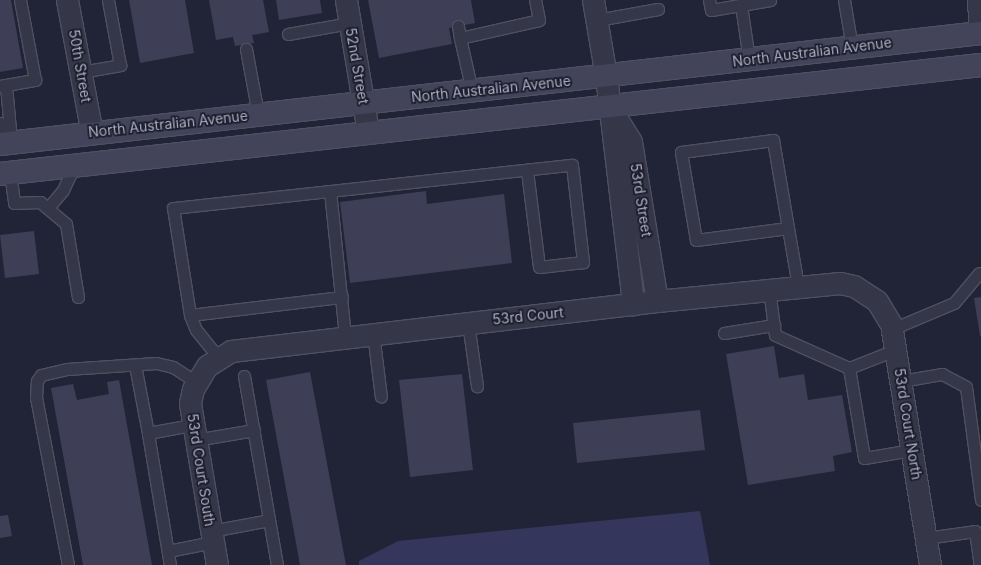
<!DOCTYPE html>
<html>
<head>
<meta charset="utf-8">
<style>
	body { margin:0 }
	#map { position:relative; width:981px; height:565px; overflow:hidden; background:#212336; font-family:Inter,sans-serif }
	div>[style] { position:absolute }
	.water>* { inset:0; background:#34365b }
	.building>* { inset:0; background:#3e3f56 }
	.roads { filter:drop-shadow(1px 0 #4f5061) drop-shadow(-1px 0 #4f5061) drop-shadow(0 1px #4f5061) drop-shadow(0 -1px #4f5061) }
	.lane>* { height:11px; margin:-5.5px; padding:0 5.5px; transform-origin:5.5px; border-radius:5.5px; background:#353647 }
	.street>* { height:21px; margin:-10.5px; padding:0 10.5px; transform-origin:10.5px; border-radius:10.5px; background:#353647 }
	.secondary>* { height:22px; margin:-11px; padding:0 11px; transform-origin:11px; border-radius:11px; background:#43435a }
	span { translate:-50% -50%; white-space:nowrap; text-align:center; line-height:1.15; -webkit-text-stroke:3.5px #1a1b2b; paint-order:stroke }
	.street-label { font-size:14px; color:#afb0c3 }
</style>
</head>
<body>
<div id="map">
	<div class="water">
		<i style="clip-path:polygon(700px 511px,710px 565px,359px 565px,359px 561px,398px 541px)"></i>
	</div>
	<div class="building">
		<i style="clip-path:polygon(0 0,11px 0,23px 68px,0 72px)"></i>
		<i style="clip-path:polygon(129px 0,185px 0,194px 53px,140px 63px)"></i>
		<i style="clip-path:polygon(209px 0,263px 0,269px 32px,252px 35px,254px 43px,235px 46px,233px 37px,216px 40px)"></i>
		<i style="clip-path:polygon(276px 0,320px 0,322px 13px,279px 20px)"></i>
		<i style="clip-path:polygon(368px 0,471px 0,475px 23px,449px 28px,452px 44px,379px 58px)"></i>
		<i style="clip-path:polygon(426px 191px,427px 204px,504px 194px,512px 263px,350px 283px,340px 202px)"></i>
		<i style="clip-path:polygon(34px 231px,39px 274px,5px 278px,0 235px)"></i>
		<i style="clip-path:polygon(981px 297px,981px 336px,980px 336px,974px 298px)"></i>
		<i style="clip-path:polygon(774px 346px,779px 378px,804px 374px,808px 400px,842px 395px,852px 452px,833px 456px,835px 471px,748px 485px,726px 354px)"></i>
		<i style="clip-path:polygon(310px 372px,346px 565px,300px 565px,266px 380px)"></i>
		<i style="clip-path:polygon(462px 374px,473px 470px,410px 477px,399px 380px)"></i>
		<i style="clip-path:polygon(119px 380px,152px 565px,83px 565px,51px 388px,73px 384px,77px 400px,109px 394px,107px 382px)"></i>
		<i style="clip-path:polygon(700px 410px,705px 450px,577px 463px,573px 423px)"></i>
		<i style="clip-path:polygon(8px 515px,12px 536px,0 538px,0 516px)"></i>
	</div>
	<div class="roads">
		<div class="lane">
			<i style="left:709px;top:0;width:10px;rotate:79deg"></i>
			<i style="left:711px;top:10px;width:60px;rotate:-9.6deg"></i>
			<i style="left:844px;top:0;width:49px;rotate:80.5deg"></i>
			<i style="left:741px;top:5px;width:56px;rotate:81.7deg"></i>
			<i style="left:597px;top:20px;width:62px;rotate:-10.2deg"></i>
			<i style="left:458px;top:26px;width:12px;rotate:81deg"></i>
			<i style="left:288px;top:34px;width:63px;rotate:-10.1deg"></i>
			<i style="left:246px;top:49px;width:66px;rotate:79.5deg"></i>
			<i style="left:81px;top:72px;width:40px;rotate:-10deg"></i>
			<i style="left:120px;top:65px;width:66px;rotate:-100.5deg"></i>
			<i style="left:0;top:86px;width:36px;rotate:-10deg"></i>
			<i style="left:35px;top:80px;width:81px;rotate:-100.6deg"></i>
			<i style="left:472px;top:91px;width:54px;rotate:-102.8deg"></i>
			<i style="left:460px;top:38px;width:81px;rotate:-12.8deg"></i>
			<i style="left:539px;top:20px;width:20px;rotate:-101deg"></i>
			<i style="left:0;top:123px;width:22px;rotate:77deg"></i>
			<i style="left:5px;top:144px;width:15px;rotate:-70deg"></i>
			<i style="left:10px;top:130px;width:45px;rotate:-95.1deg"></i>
			<i style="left:10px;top:173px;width:30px;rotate:82deg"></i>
			<i style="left:14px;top:203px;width:26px;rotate:-2deg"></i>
			<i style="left:40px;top:202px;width:34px;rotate:40deg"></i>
			<i style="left:66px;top:224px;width:74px;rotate:80.7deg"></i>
			<i style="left:330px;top:191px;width:146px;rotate:84.1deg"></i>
			<i style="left:48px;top:208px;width:23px;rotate:-50deg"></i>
			<i style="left:63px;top:190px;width:26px;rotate:-65deg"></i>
			<i style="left:788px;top:228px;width:93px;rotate:172.6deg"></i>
			<i style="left:696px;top:240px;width:89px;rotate:-99.7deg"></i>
			<i style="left:681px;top:152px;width:93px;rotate:-7.4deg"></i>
			<i style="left:773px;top:140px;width:89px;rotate:80.3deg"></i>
			<i style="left:788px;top:228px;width:59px;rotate:80.2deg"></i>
			<i style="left:769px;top:289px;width:46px;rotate:82.6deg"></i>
			<i style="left:775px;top:335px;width:81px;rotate:24deg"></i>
			<i style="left:849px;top:368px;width:49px;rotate:-21.4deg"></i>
			<i style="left:190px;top:315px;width:153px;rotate:-6.8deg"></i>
			<i style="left:468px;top:323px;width:64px;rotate:81.9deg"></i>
			<i style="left:892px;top:329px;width:67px;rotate:-22.8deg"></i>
			<i style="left:954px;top:303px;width:39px;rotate:-50deg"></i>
			<i style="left:373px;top:333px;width:64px;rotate:82.9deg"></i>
			<i style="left:724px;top:333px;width:51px;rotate:-9.1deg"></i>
			<i style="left:218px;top:357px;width:35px;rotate:-129deg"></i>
			<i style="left:196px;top:330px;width:16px;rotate:-112deg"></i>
			<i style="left:190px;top:315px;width:108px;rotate:-99deg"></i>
			<i style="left:173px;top:208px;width:401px;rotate:-6.2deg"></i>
			<i style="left:572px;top:165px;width:98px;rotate:83.5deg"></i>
			<i style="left:583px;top:262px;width:44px;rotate:173.5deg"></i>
			<i style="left:539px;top:267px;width:98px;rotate:-97.1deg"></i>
			<i style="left:135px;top:365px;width:69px;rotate:79.2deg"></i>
			<i style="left:849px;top:368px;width:91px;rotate:80.5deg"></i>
			<i style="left:864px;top:458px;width:49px;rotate:-9.5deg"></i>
			<i style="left:244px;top:376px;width:192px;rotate:80.1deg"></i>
			<i style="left:901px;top:381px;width:42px;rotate:-9.7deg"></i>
			<i style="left:942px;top:374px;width:27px;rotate:28deg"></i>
			<i style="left:966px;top:387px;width:114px;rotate:82.4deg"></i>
			<i style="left:195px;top:440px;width:60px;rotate:-9.6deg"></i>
			<i style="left:211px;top:531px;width:59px;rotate:-10.7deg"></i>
			<i style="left:926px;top:538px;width:49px;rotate:-8.1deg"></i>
			<i style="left:975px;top:531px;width:34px;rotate:82deg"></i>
			<i style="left:168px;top:551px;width:46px;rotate:-11.3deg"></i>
			<i style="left:68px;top:565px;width:170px;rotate:-100.8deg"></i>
			<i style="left:36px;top:398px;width:17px;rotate:-87deg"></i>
			<i style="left:37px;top:381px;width:7px;rotate:-56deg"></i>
			<i style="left:41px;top:375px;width:27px;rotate:-13deg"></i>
			<i style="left:67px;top:369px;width:89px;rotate:-3.9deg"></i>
			<i style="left:156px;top:363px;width:17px;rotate:13deg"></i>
			<i style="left:173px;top:367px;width:27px;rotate:33deg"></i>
			<i style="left:170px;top:565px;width:134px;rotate:-99.5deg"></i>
			<i style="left:148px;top:433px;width:45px;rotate:-10.3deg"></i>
		</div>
		<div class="street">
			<i style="left:67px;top:0;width:135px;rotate:79.4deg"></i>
			<i style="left:346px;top:0;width:134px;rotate:80.5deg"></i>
			<i style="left:593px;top:0;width:77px;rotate:80.3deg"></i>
			<i style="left:606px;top:76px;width:230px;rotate:83.2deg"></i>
			<i style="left:978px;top:0;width:33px;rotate:87deg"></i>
			<i style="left:612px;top:111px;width:36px;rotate:58deg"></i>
			<i style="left:631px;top:142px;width:161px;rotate:80.7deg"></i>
			<i style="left:217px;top:565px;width:164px;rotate:-99.5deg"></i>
			<i style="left:190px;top:403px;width:14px;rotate:-78deg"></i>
			<i style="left:193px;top:389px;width:27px;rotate:-59deg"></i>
			<i style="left:207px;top:366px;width:28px;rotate:-32deg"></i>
			<i style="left:231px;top:351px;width:429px;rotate:-6.7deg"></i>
			<i style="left:657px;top:301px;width:184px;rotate:-5.6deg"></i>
			<i style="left:840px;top:283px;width:14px;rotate:12deg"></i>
			<i style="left:854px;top:286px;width:27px;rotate:33deg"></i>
			<i style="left:877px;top:301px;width:27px;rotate:59deg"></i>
			<i style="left:891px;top:324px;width:244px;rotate:80.8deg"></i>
		</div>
		<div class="secondary">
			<i style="left:0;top:144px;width:987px;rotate:-6.46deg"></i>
			<i style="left:0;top:174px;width:987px;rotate:-6.34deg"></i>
		</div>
	</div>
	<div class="street-label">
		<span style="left:812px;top:52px;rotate:-7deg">North Australian Avenue</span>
		<span style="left:80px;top:66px;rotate:80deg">50th Street</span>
		<span style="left:357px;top:66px;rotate:80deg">52nd Street</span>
		<span style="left:491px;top:89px;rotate:-6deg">North Australian Avenue</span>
		<span style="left:168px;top:124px;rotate:-6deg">North Australian Avenue</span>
		<span style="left:641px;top:200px;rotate:81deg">53rd Street</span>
		<span style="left:528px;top:316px;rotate:-6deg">53rd Court</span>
		<span style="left:908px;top:424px;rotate:81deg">53rd Court North</span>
		<span style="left:201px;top:470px;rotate:81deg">53rd Court South</span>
	</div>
</div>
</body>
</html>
